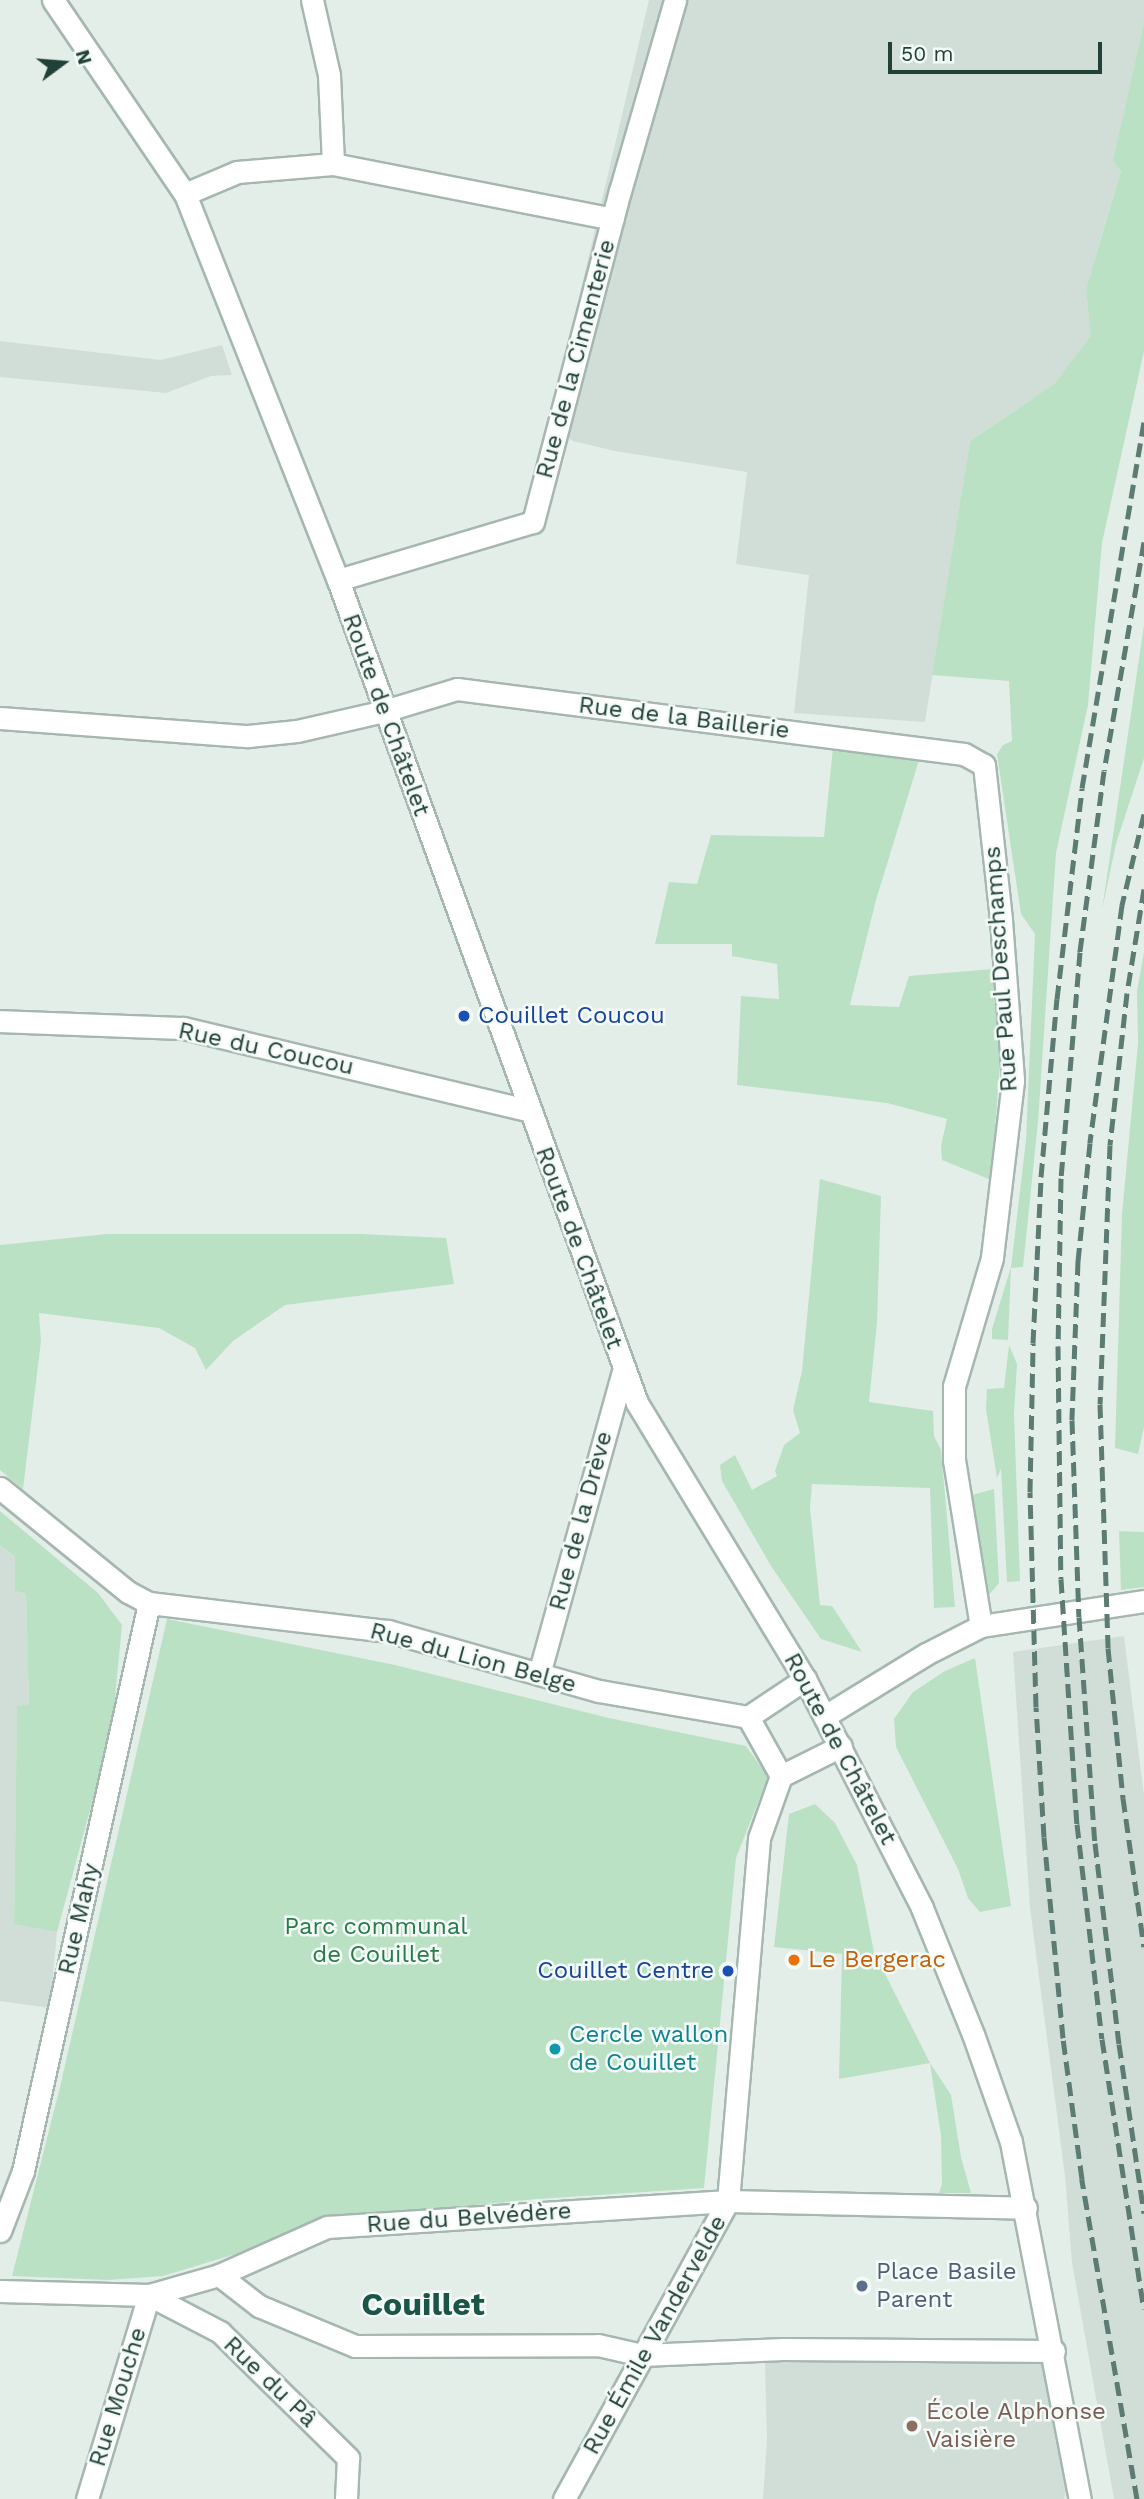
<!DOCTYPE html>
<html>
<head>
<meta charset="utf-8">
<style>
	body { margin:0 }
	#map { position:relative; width:1144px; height:2499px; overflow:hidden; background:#e3eee9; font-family:"Work Sans",sans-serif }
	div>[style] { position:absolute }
	.built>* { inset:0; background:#d1ded8 }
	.green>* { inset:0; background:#bbe1c5 }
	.roads { filter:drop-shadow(2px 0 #a5b7b0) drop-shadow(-2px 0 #a5b7b0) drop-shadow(0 2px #a5b7b0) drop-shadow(0 -2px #a5b7b0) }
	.street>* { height:21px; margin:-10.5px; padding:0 10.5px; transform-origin:10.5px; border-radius:10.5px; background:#fff }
	.secondary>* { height:21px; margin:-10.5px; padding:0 10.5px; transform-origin:10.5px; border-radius:10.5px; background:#fff }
	.rail>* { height:5px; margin-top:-2.5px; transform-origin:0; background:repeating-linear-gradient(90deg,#5c7c73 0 14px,transparent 0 21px) }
	.dots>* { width:19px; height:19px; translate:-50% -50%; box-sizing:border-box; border:4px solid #f4faf7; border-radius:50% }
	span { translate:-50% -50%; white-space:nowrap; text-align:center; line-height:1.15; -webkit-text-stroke:5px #f4faf7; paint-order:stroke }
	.street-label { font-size:24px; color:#214138 }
	.transit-label { font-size:24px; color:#164399 }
	.left { translate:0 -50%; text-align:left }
	.right { translate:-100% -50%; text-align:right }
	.park-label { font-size:24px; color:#287b48 }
	.food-label { font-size:24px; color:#c56008 }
	.culture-label { font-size:24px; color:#0d838f }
	.service-label { font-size:24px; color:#4e5e75 }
	.education-label { font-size:24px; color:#785e54 }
	.district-label { font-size:32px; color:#1b5547; font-weight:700 }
	.north { position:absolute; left:28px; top:28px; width:70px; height:70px; -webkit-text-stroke:5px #f4faf7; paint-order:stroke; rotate:74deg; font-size:19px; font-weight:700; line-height:28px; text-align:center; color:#214138 }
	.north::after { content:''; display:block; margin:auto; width:24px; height:32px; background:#214138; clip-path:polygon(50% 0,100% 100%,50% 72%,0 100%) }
	.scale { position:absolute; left:888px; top:42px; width:214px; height:32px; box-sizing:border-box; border:4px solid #214138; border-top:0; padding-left:9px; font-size:21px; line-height:24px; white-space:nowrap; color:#214138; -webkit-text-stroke:5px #f4faf7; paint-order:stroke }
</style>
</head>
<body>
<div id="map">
	<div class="built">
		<i style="clip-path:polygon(649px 0,1144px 0,1144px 22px,1114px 160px,1121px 171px,1086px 289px,1092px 336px,1054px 384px,970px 441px,925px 722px,794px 713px,809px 575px,736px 564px,747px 472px,615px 451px,573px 441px,557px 430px,581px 289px)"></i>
		<i style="clip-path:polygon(0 341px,161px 360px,222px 345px,232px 375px,211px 376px,166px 393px,0 377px)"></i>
		<i style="clip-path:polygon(0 1545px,15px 1556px,15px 1591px,26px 1594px,29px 1704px,17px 1707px,14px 1923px,57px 1932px,50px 2008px,0 2001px)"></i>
		<i style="clip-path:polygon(1124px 1636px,1144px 1795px,1144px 2499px,1114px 2499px,1072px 2263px,1065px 2176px,1030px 1908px,1013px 1652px)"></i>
		<i style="clip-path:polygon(783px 2349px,1029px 2351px,1043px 2364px,1069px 2477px,1064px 2499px,763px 2499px,767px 2440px,765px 2363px)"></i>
	</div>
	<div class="green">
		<i style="clip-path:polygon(1144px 22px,1144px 351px,1102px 543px,1088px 705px,1056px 853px,1038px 1122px,1023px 1267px,1011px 1268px,1008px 1340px,992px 1339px,992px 1329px,1011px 1267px,1026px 1140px,1035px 934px,1021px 914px,997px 754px,1003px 745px,1012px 741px,1009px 681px,932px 675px,970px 441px,1054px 384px,1091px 336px,1086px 289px,1121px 171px,1113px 161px)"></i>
		<i style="clip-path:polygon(1144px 625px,1144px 758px,1116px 844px,1102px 910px)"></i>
		<i style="clip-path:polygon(833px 748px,919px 760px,876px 900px,850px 1005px,899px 1007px,909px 976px,993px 969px,1000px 1065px,991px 1180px,942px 1160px,941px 1146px,947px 1119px,887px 1103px,737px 1085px,741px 996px,779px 999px,777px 964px,732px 956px,732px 944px,655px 944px,669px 882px,697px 884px,711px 835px,824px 837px)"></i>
		<i style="clip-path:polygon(1144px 952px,1144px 1427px,1138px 1454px,1115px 1448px,1122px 1214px,1138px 1043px,1137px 991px)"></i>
		<i style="clip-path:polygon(820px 1179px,881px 1196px,877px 1323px,869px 1402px,933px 1411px,934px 1436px,941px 1450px,955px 1607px,934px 1608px,930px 1488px,812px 1484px,810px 1508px,820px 1605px,832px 1606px,862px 1652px,821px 1639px,771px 1566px,722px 1481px,720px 1465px,735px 1455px,752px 1490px,777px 1476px,775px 1471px,784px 1445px,800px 1433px,793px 1410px,802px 1371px)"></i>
		<i style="clip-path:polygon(107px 1234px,361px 1234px,446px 1238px,454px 1284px,285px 1305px,233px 1341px,206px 1370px,195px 1348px,159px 1328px,39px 1313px,41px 1341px,23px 1489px,0 1470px,0 1245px)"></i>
		<i style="clip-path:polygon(1009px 1345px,1017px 1364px,1014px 1414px,1020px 1581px,1007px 1582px,1001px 1469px,997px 1478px,986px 1409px,987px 1389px,1004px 1388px)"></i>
		<i style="clip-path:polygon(994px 1489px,999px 1583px,989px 1595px,972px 1495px)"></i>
		<i style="clip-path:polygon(0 1511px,98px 1593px,122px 1625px,112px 1729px,57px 1932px,14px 1924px,17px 1706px,29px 1704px,26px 1594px,15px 1591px,15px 1556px,0 1545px)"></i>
		<i style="clip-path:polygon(1119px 1531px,1144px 1532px,1144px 1587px,1121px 1590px)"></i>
		<i style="clip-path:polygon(167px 1619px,395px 1665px,609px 1718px,746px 1746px,768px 1777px,736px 1858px,704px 2188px,538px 2199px,318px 2220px,249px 2250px,163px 2276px,108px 2280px,12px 2276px,60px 2087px)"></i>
		<i style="clip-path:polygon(975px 1658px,1011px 1906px,980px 1912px,968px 1898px,958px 1869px,896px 1747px,894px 1719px,913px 1692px,945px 1671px)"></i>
		<i style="clip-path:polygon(815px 1804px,835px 1823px,857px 1865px,874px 1952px,930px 2063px,951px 2095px,961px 2157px,971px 2193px,939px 2193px,942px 2184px,941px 2136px,930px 2063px,839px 2079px,842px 1954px,774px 1947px,789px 1814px)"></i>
	</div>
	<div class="roads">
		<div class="street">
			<i style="left:312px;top:0;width:77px;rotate:77.2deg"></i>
			<i style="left:329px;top:75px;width:89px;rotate:87.4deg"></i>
			<i style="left:185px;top:194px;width:56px;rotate:-22.9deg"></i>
			<i style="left:237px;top:172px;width:96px;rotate:-4.8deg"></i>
			<i style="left:333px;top:164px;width:285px;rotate:11.1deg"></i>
			<i style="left:338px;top:580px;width:203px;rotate:-16.6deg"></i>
			<i style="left:533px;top:522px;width:342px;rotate:-75.3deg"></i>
			<i style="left:620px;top:191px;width:199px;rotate:-73.9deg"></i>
			<i style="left:0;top:718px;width:249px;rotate:4.2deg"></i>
			<i style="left:248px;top:736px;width:49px;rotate:-5.8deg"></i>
			<i style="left:297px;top:731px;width:89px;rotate:-12.9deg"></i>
			<i style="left:384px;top:711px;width:76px;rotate:-16.8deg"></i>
			<i style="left:457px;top:689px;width:511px;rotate:7.31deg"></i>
			<i style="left:964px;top:754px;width:23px;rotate:29deg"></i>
			<i style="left:984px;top:765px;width:156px;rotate:83.7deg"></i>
			<i style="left:1001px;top:920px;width:161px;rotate:85.7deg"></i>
			<i style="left:1013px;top:1081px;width:178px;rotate:96.8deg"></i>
			<i style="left:992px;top:1258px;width:134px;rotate:106.5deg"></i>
			<i style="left:954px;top:1386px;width:74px;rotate:90deg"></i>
			<i style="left:954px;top:1460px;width:168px;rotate:80.8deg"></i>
			<i style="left:0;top:1021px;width:183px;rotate:2.2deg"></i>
			<i style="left:183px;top:1028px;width:355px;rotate:13.4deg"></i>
			<i style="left:0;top:1488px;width:165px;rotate:39.1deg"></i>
			<i style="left:128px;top:1592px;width:24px;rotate:28deg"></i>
			<i style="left:149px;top:1603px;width:241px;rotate:6.7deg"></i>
			<i style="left:388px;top:1631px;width:219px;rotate:15.9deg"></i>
			<i style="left:599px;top:1691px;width:151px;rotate:9.9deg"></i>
			<i style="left:539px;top:1674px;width:318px;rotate:-74.5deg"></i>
			<i style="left:825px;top:1716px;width:119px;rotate:-31.5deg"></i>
			<i style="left:926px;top:1654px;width:62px;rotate:-27deg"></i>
			<i style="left:981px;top:1626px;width:165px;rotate:-8.7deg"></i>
			<i style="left:0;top:2231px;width:64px;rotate:-69deg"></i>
			<i style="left:23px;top:2171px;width:582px;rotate:-77.49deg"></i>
			<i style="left:219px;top:2275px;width:51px;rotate:37.8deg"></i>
			<i style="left:259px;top:2306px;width:104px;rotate:22.6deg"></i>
			<i style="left:355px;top:2346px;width:243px;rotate:-0.2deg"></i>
			<i style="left:598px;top:2345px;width:45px;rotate:12.8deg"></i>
			<i style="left:642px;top:2355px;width:141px;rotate:-2.4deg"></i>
			<i style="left:783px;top:2349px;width:271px;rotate:0.4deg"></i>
			<i style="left:0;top:2291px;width:149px;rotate:1.5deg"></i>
			<i style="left:149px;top:2295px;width:73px;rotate:-15.9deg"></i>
			<i style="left:219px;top:2275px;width:118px;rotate:-24deg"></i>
			<i style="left:327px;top:2227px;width:402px;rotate:-3.7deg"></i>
			<i style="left:728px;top:2201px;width:298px;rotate:1.3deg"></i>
			<i style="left:149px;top:2295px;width:80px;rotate:27.5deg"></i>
			<i style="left:220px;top:2332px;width:180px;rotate:44.5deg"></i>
			<i style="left:348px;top:2458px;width:41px;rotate:92.8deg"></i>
			<i style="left:87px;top:2499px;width:213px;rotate:-73.1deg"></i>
		</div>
		<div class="secondary">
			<i style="left:53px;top:0;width:235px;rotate:55.8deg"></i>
			<i style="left:185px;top:194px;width:415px;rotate:68.4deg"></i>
			<i style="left:338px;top:580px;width:876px;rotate:70.03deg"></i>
			<i style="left:637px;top:1403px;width:323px;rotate:58.7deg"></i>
			<i style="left:805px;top:1679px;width:257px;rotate:62.9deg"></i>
			<i style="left:922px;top:1908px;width:136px;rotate:68deg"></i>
			<i style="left:973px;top:2034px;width:114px;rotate:70.6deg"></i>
			<i style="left:1011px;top:2142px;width:364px;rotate:79.1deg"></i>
			<i style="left:781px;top:1776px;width:68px;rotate:-119.2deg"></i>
			<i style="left:748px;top:1717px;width:69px;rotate:-33.7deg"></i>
			<i style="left:564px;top:2499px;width:340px;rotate:-61.2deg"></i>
			<i style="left:728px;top:2201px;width:364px;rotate:-85.1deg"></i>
			<i style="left:759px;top:1838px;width:66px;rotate:-70.5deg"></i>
			<i style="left:781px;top:1776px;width:67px;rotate:-26.6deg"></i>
		</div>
	</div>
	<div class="rail">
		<i style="left:1144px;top:542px;width:232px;rotate:99.9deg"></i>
		<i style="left:1104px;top:771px;width:183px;rotate:97.6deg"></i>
		<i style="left:1080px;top:952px;width:227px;rotate:94.8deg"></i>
		<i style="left:1061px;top:1178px;width:168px;rotate:91deg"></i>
		<i style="left:1058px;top:1346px;width:233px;rotate:89.3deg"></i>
		<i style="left:1061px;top:1579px;width:246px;rotate:86.3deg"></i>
		<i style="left:1077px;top:1824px;width:216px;rotate:83.4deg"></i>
		<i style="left:1102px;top:2039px;width:273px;rotate:81.2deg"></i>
		<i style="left:1144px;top:814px;width:94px;rotate:103.6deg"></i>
		<i style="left:1122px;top:905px;width:240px;rotate:97.7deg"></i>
		<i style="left:1090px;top:1143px;width:119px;rotate:95.8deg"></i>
		<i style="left:1078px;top:1261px;width:159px;rotate:92.2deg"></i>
		<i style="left:1072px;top:1420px;width:197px;rotate:88deg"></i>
		<i style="left:1079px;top:1617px;width:227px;rotate:86deg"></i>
		<i style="left:1095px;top:1843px;width:202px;rotate:83.2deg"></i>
		<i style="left:1119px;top:2044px;width:171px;rotate:81.6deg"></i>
		<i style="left:1144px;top:889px;width:105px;rotate:99.3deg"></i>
		<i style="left:1127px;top:993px;width:153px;rotate:96.4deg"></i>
		<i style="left:1110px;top:1145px;width:259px;rotate:92.2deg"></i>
		<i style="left:1100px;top:1404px;width:244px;rotate:88.1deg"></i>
		<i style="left:1108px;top:1648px;width:151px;rotate:84.3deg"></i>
		<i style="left:1123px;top:1798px;width:150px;rotate:82deg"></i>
		<i style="left:1137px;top:2499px;width:325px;rotate:-99.8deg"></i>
		<i style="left:1082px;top:2179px;width:142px;rotate:-97.7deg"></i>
		<i style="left:1063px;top:2038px;width:202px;rotate:-95.4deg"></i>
		<i style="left:1044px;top:1837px;width:130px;rotate:-93.5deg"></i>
		<i style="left:1036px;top:1707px;width:215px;rotate:-91.6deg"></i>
		<i style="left:1030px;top:1492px;width:149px;rotate:-88.8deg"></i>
		<i style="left:1033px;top:1343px;width:166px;rotate:-87.2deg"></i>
		<i style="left:1041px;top:1177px;width:179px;rotate:-84.9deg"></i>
		<i style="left:1057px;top:999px;width:212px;rotate:-83.2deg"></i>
		<i style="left:1082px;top:788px;width:371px;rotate:-80.4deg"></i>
	</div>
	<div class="dots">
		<i style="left:464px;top:1016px;background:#1a4fb4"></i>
		<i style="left:794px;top:1960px;background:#e8710a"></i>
		<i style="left:728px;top:1971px;background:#1a4fb4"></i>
		<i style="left:555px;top:2049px;background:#0f9aa8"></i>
		<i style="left:862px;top:2286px;background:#5c6f8a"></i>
		<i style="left:912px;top:2426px;background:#8d6e63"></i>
	</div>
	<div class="street-label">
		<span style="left:576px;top:359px;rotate:-75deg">Rue de la Cimenterie</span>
		<span style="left:386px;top:715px;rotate:70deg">Route de Châtelet</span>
		<span style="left:684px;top:718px;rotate:7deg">Rue de la Baillerie</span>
		<span style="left:1001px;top:969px;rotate:-94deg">Rue Paul Deschamps</span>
		<span style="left:266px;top:1049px;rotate:12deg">Rue du Coucou</span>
		<span style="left:579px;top:1248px;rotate:70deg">Route de Châtelet</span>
		<span style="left:581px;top:1521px;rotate:-75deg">Rue de la Drève</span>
		<span style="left:473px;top:1658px;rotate:15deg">Rue du Lion Belge</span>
		<span style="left:840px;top:1749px;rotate:62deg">Route de Châtelet</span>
		<span style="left:79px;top:1919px;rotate:-77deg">Rue Mahy</span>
		<span style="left:469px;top:2218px;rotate:-4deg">Rue du Belvédère</span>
		<span style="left:655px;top:2335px;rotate:-61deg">Rue Émile Vandervelde</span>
		<span style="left:270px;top:2382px;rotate:44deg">Rue du Pâ</span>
		<span style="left:118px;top:2397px;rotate:-73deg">Rue Mouche</span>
	</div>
	<div class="transit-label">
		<span class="left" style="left:478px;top:1016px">Couillet Coucou</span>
		<span class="right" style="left:714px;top:1971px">Couillet Centre</span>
	</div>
	<div class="park-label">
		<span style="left:376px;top:1941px">Parc communal<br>de Couillet</span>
	</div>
	<div class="food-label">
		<span class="left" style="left:808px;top:1960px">Le Bergerac</span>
	</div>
	<div class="culture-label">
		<span class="left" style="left:569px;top:2049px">Cercle wallon<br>de Couillet</span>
	</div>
	<div class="service-label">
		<span class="left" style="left:876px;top:2286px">Place Basile<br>Parent</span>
	</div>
	<div class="education-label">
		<span class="left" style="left:926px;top:2426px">École Alphonse<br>Vaisière</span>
	</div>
	<div class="district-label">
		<span style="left:423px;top:2304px">Couillet</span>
	</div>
	<div class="north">N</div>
	<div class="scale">50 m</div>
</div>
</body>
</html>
